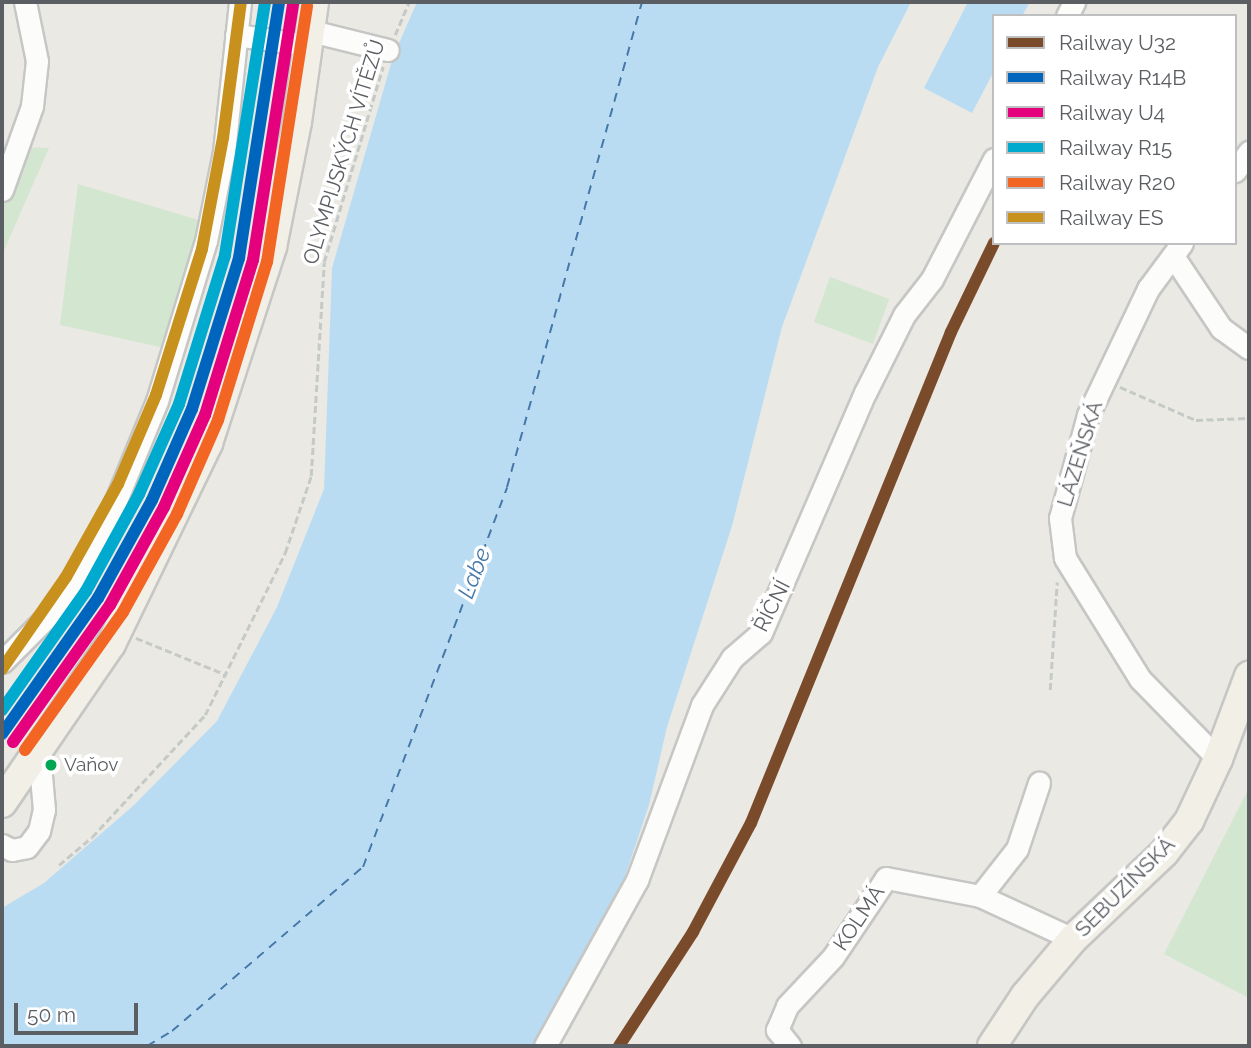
<!DOCTYPE html>
<html>
<head>
<meta charset="utf-8">
<style>
	body { margin:0 }
	#map { position:relative; width:1251px; height:1048px; overflow:hidden; background:#eae9e4; font-family:Raleway,sans-serif }
	div>[style] { position:absolute }
	.green>* { inset:0; background:#d3e6d0 }
	.water>* { inset:0; background:#badcf3 }
	.ferry>* { height:2px; margin-top:-1px; transform-origin:0; background:repeating-linear-gradient(90deg,#4578a9 0 9px,transparent 0 16px) }
	.path>* { height:2.5px; margin-top:-1.25px; transform-origin:0; background:repeating-linear-gradient(90deg,#c5cac7 0 7px,transparent 0 10.5px) }
	.roads { filter:drop-shadow(2px 0 #c6c6c5) drop-shadow(-2px 0 #c6c6c5) drop-shadow(0 2px #c6c6c5) drop-shadow(0 -2px #c6c6c5) }
	.minor>* { height:21px; margin:-10.5px; padding:0 10.5px; transform-origin:10.5px; border-radius:10.5px; background:#fcfcfb }
	.major>* { height:28px; margin:-14px; padding:0 14px; transform-origin:14px; border-radius:14px; background:#f2efe7 }
	.rail-1>* { height:12px; margin:-6px; padding:0 6px; transform-origin:6px; border-radius:6px; background:#7a4b2a }
	.rail-2>* { height:12px; margin:-6px; padding:0 6px; transform-origin:6px; border-radius:6px; background:#0065bd }
	.rail-3>* { height:12px; margin:-6px; padding:0 6px; transform-origin:6px; border-radius:6px; background:#e5007d }
	.rail-4>* { height:12px; margin:-6px; padding:0 6px; transform-origin:6px; border-radius:6px; background:#00a9ce }
	.rail-5>* { height:12px; margin:-6px; padding:0 6px; transform-origin:6px; border-radius:6px; background:#f26522 }
	.rail-6>* { height:12px; margin:-6px; padding:0 6px; transform-origin:6px; border-radius:6px; background:#c8901d }
	.dots>* { width:19px; height:19px; translate:-50% -50%; box-sizing:border-box; border:4px solid #fff; border-radius:50% }
	span { translate:-50% -50%; white-space:nowrap; text-align:center; line-height:1.15; -webkit-text-stroke:7px #fff; paint-order:stroke }
	.bus-label { font-size:19px; color:#5b5e62 }
	.left { translate:0 -50%; text-align:left }
	.street-label { font-size:21px; color:#5b5e62 }
	.water-label { font-size:23px; color:#4578a9; font-style:italic }
	.frame { position:absolute; inset:0; border:4px solid #5b5e62; pointer-events:none }
	.legend { position:absolute; left:992px; top:14px; width:245px; height:231px; box-sizing:border-box; background:#fff; border:2px solid #bdbfc0; margin:0; padding:9px 12px; list-style:none; font-size:21px; color:#5b5e62 }
	.legend li { display:flex; align-items:center; gap:14px; height:35px }
	.legend b { width:35px; border:2px solid #bdbfc0 }
	.scale { position:absolute; left:14px; top:1003px; width:124px; height:32px; box-sizing:border-box; border:4px solid #5b5e62; border-top:0; padding-left:9px; font-size:21px; line-height:24px; white-space:nowrap; color:#5b5e62; -webkit-text-stroke:5px #fff; paint-order:stroke }
</style>
</head>
<body>
<div id="map">
	<div class="green">
		<i style="clip-path:polygon(2px 147px,49px 148px,2px 255px)"></i>
		<i style="clip-path:polygon(78px 184px,205px 222px,169px 349px,60px 325px)"></i>
		<i style="clip-path:polygon(830px 277px,889px 299px,873px 344px,814px 322px)"></i>
		<i style="clip-path:polygon(1249px 788px,1249px 998px,1164px 954px)"></i>
	</div>
	<div class="water">
		<i style="clip-path:polygon(417px 2px,911px 2px,878px 67px,782px 327px,732px 526px,667px 727px,649px 805px,614px 909px,533px 1046px,2px 1046px,2px 908px,44px 883px,133px 806px,217px 721px,277px 607px,324px 489px,332px 268px,393px 57px)"></i>
		<i style="clip-path:polygon(968px 2px,1030px 2px,1022px 16px,994px 16px,994px 71px,972px 113px,924px 88px)"></i>
	</div>
	<div class="ferry">
		<i style="left:147px;top:1046px;width:29px;rotate:-31deg"></i>
		<i style="left:172px;top:1031px;width:252px;rotate:-40.7deg"></i>
		<i style="left:363px;top:867px;width:406px;rotate:-69.2deg"></i>
		<i style="left:507px;top:487px;width:503px;rotate:-74.45deg"></i>
	</div>
	<div class="path">
		<i style="left:395px;top:35px;width:36px;rotate:-67deg"></i>
		<i style="left:1120px;top:387px;width:83px;rotate:23.5deg"></i>
		<i style="left:1196px;top:420px;width:53px;rotate:-2.2deg"></i>
		<i style="left:136px;top:638px;width:98px;rotate:22.1deg"></i>
		<i style="left:1050px;top:690px;width:108px;rotate:-86.3deg"></i>
		<i style="left:59px;top:865px;width:43px;rotate:-40.3deg"></i>
		<i style="left:92px;top:837px;width:166px;rotate:-47.2deg"></i>
		<i style="left:205px;top:715px;width:181px;rotate:-63.7deg"></i>
		<i style="left:285px;top:553px;width:81px;rotate:-71.3deg"></i>
		<i style="left:311px;top:476px;width:214px;rotate:-86.5deg"></i>
		<i style="left:324px;top:262px;width:204px;rotate:-73.2deg"></i>
	</div>
	<div class="roads">
		<div class="minor">
			<i style="left:1067px;top:16px;width:16px;rotate:-63deg"></i>
			<i style="left:311px;top:31px;width:79px;rotate:13.9deg"></i>
			<i style="left:236px;top:35px;width:74px;rotate:7.8deg"></i>
			<i style="left:1235px;top:171px;width:24px;rotate:-54deg"></i>
			<i style="left:2px;top:190px;width:89px;rotate:-70.3deg"></i>
			<i style="left:32px;top:106px;width:45px;rotate:-83.7deg"></i>
			<i style="left:37px;top:61px;width:60px;rotate:-101.5deg"></i>
			<i style="left:1182px;top:243px;width:57px;rotate:126.5deg"></i>
			<i style="left:1148px;top:289px;width:140px;rotate:115.5deg"></i>
			<i style="left:1088px;top:415px;width:107px;rotate:105.2deg"></i>
			<i style="left:1060px;top:518px;width:40px;rotate:82.9deg"></i>
			<i style="left:1065px;top:558px;width:142px;rotate:58.2deg"></i>
			<i style="left:1140px;top:679px;width:112px;rotate:45.7deg"></i>
			<i style="left:1173px;top:256px;width:87px;rotate:56.3deg"></i>
			<i style="left:1221px;top:328px;width:34px;rotate:36deg"></i>
			<i style="left:2px;top:662px;width:86px;rotate:-45deg"></i>
			<i style="left:63px;top:601px;width:111px;rotate:-62deg"></i>
			<i style="left:115px;top:503px;width:110px;rotate:-67.6deg"></i>
			<i style="left:157px;top:401px;width:167px;rotate:-73deg"></i>
			<i style="left:206px;top:241px;width:91px;rotate:-78.6deg"></i>
			<i style="left:224px;top:152px;width:151px;rotate:-83.9deg"></i>
			<i style="left:2px;top:845px;width:11px;rotate:27deg"></i>
			<i style="left:12px;top:850px;width:15px;rotate:-11deg"></i>
			<i style="left:27px;top:847px;width:20px;rotate:-53deg"></i>
			<i style="left:39px;top:831px;width:22px;rotate:-77deg"></i>
			<i style="left:44px;top:810px;width:57px;rotate:-95deg"></i>
			<i style="left:980px;top:896px;width:60px;rotate:-51.8deg"></i>
			<i style="left:1017px;top:849px;width:70px;rotate:-71.6deg"></i>
			<i style="left:545px;top:1046px;width:190px;rotate:-61deg"></i>
			<i style="left:637px;top:880px;width:187px;rotate:-69.6deg"></i>
			<i style="left:702px;top:705px;width:56px;rotate:-57.4deg"></i>
			<i style="left:732px;top:658px;width:38px;rotate:-41deg"></i>
			<i style="left:761px;top:633px;width:262px;rotate:-66.6deg"></i>
			<i style="left:865px;top:393px;width:87px;rotate:-63.4deg"></i>
			<i style="left:904px;top:315px;width:46px;rotate:-52.1deg"></i>
			<i style="left:932px;top:279px;width:135px;rotate:-62.7deg"></i>
			<i style="left:790px;top:1046px;width:21px;rotate:-129deg"></i>
			<i style="left:777px;top:1030px;width:26px;rotate:-67deg"></i>
			<i style="left:787px;top:1006px;width:67px;rotate:-46.8deg"></i>
			<i style="left:833px;top:957px;width:95px;rotate:-56.1deg"></i>
			<i style="left:886px;top:878px;width:96px;rotate:10.8deg"></i>
			<i style="left:980px;top:896px;width:102px;rotate:24.8deg"></i>
		</div>
		<div class="major">
			<i style="left:2px;top:803px;width:193px;rotate:-55.6deg"></i>
			<i style="left:111px;top:644px;width:223px;rotate:-64.2deg"></i>
			<i style="left:208px;top:443px;width:206px;rotate:-71.9deg"></i>
			<i style="left:272px;top:247px;width:127px;rotate:-78.7deg"></i>
			<i style="left:297px;top:122px;width:121px;rotate:-81.9deg"></i>
			<i style="left:992px;top:1046px;width:60px;rotate:-56.6deg"></i>
			<i style="left:1025px;top:996px;width:75px;rotate:-49.9deg"></i>
			<i style="left:1073px;top:939px;width:125px;rotate:-43.4deg"></i>
			<i style="left:1164px;top:853px;width:41px;rotate:-52deg"></i>
			<i style="left:1189px;top:821px;width:68px;rotate:-64.9deg"></i>
			<i style="left:1218px;top:759px;width:89px;rotate:-69.5deg"></i>
		</div>
	</div>
	<div class="rail-1">
		<i style="left:619px;top:1046px;width:136px;rotate:-57deg"></i>
		<i style="left:693px;top:932px;width:123px;rotate:-62deg"></i>
		<i style="left:751px;top:823px;width:530px;rotate:-67.84deg"></i>
		<i style="left:951px;top:332px;width:99px;rotate:-64.2deg"></i>
	</div>
	<div class="rail-2">
		<i style="left:2px;top:734px;width:166px;rotate:-54.8deg"></i>
		<i style="left:98px;top:598px;width:112px;rotate:-61.1deg"></i>
		<i style="left:152px;top:500px;width:99px;rotate:-66.3deg"></i>
		<i style="left:192px;top:409px;width:158px;rotate:-72.7deg"></i>
		<i style="left:239px;top:258px;width:259px;rotate:-81.1deg"></i>
	</div>
	<div class="rail-3">
		<i style="left:13px;top:742px;width:168px;rotate:-54.7deg"></i>
		<i style="left:110px;top:605px;width:112px;rotate:-61.1deg"></i>
		<i style="left:164px;top:507px;width:101px;rotate:-66deg"></i>
		<i style="left:205px;top:415px;width:162px;rotate:-72.8deg"></i>
		<i style="left:253px;top:260px;width:259px;rotate:-81.1deg"></i>
	</div>
	<div class="rail-4">
		<i style="left:2px;top:710px;width:146px;rotate:-54.8deg"></i>
		<i style="left:86px;top:591px;width:111px;rotate:-61.3deg"></i>
		<i style="left:139px;top:494px;width:98px;rotate:-66deg"></i>
		<i style="left:179px;top:404px;width:156px;rotate:-72.8deg"></i>
		<i style="left:225px;top:255px;width:256px;rotate:-81deg"></i>
	</div>
	<div class="rail-5">
		<i style="left:25px;top:750px;width:169px;rotate:-54.6deg"></i>
		<i style="left:123px;top:612px;width:112px;rotate:-61.1deg"></i>
		<i style="left:177px;top:514px;width:103px;rotate:-66.4deg"></i>
		<i style="left:218px;top:420px;width:165px;rotate:-72.8deg"></i>
		<i style="left:267px;top:262px;width:259px;rotate:-81.1deg"></i>
	</div>
	<div class="rail-6">
		<i style="left:2px;top:669px;width:112px;rotate:-55.2deg"></i>
		<i style="left:66px;top:577px;width:107px;rotate:-60.8deg"></i>
		<i style="left:118px;top:484px;width:97px;rotate:-66.9deg"></i>
		<i style="left:156px;top:395px;width:153px;rotate:-72.5deg"></i>
		<i style="left:202px;top:249px;width:113px;rotate:-79.3deg"></i>
		<i style="left:223px;top:138px;width:137px;rotate:-82.5deg"></i>
	</div>
	<div class="dots">
		<i style="left:51px;top:765px;background:#00a651"></i>
	</div>
	<div class="bus-label">
		<span class="left" style="left:64px;top:765px">Vaňov</span>
	</div>
	<div class="street-label">
		<span style="left:344px;top:152px;rotate:-73deg">OLYMPIJSKÝCH VÍTĚZŮ</span>
		<span style="left:1080px;top:454px;rotate:-73deg">LÁZEŇSKÁ</span>
		<span style="left:772px;top:606px;rotate:-63deg">ŘÍČNÍ</span>
		<span style="left:1125px;top:887px;rotate:-45deg">SEBUZÍNSKÁ</span>
		<span style="left:859px;top:918px;rotate:-56deg">KOLMÁ</span>
	</div>
	<div class="water-label">
		<span style="left:474px;top:573px;rotate:-69deg">Labe</span>
	</div>
	<div class="frame"></div>
	<ul class="legend">
	<li><b style="height:9px;background:#7a4b2a"></b>Railway U32</li>
	<li><b style="height:9px;background:#0065bd"></b>Railway R14B</li>
	<li><b style="height:9px;background:#e5007d"></b>Railway U4</li>
	<li><b style="height:9px;background:#00a9ce"></b>Railway R15</li>
	<li><b style="height:9px;background:#f26522"></b>Railway R20</li>
	<li><b style="height:9px;background:#c8901d"></b>Railway ES</li>
	</ul>
	<div class="scale">50 m</div>
</div>
</body>
</html>
